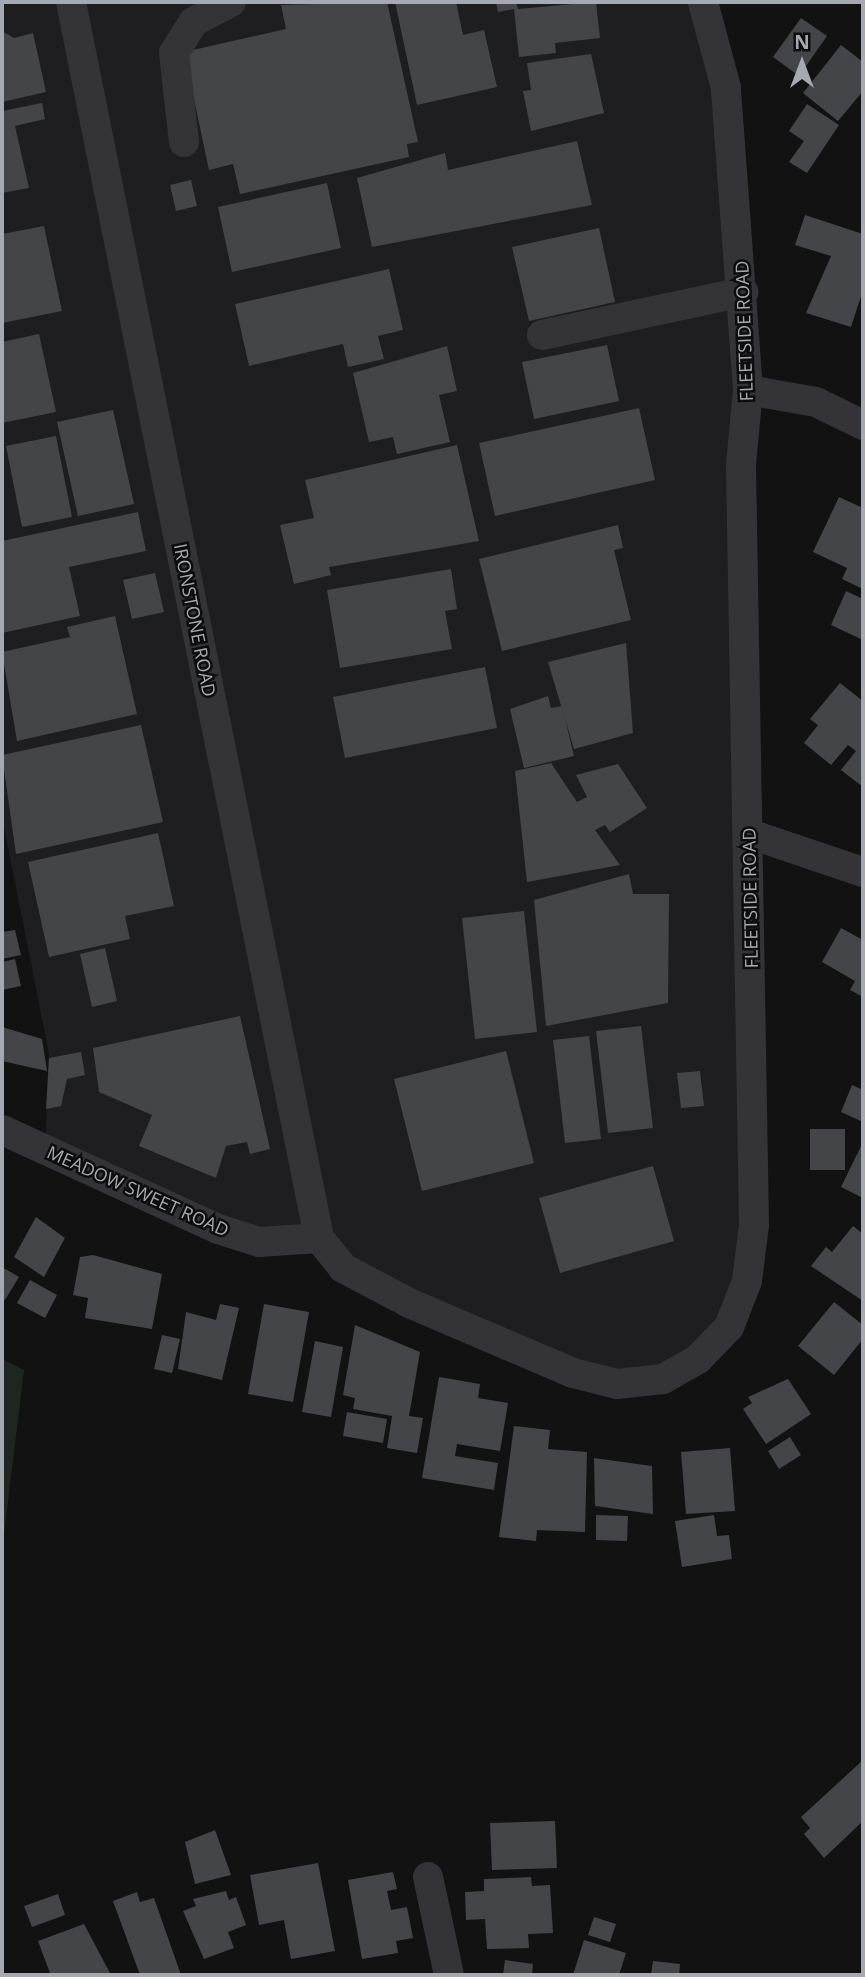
<!DOCTYPE html>
<html>
<head>
<meta charset="utf-8">
<style>
	body { margin:0 }
	#map { position:relative; width:865px; height:1977px; overflow:hidden; background:#121213; font-family:"Open Sans",sans-serif }
	div>[style] { position:absolute }
	.built>* { inset:0; background:#1e1e20 }
	.green>* { inset:0; background:#1f2620 }
	.building>* { inset:0; background:#444548 }
	.minor>* { height:30px; margin:-15px; padding:0 15px; transform-origin:15px; border-radius:15px; background:#343438 }
	span { translate:-50% -50%; white-space:nowrap; text-align:center; line-height:1.15; -webkit-text-stroke:5px #0d0d0e; paint-order:stroke }
	.street-label { font-size:18px; color:#a5a9b2 }
	.frame { position:absolute; inset:0; border:4px solid #a5a9b2; pointer-events:none }
	.north { position:absolute; left:767px; top:28px; width:70px; height:70px; -webkit-text-stroke:5px #0d0d0e; paint-order:stroke; rotate:0deg; font-size:19px; font-weight:700; line-height:28px; text-align:center; color:#a5a9b2 }
	.north::after { content:''; display:block; margin:auto; width:24px; height:32px; background:#a5a9b2; clip-path:polygon(50% 0,100% 100%,50% 72%,0 100%) }
</style>
</head>
<body>
<div id="map">
	<div class="built">
		<i style="clip-path:polygon(2px 2px,706px 2px,729px 92px,748px 1284px,698px 1361px,572px 1375px,319px 1239px,258px 1243px,45px 1151px,49px 1054px,2px 817px)"></i>
	</div>
	<div class="green">
		<i style="clip-path:polygon(2px 1359px,24px 1370px,2px 1551px)"></i>
	</div>
	<div class="building">
		<i style="clip-path:polygon(387px 2px,418px 142px,407px 144px,409px 157px,240px 194px,233px 164px,209px 170px,184px 52px,286px 29px,281px 5px)"></i>
		<i style="clip-path:polygon(395px 2px,456px 2px,463px 35px,484px 30px,497px 87px,417px 105px)"></i>
		<i style="clip-path:polygon(496px 2px,516px 2px,518px 9px,596px 2px,600px 38px,555px 43px,556px 53px,519px 57px,514px 9px,498px 12px)"></i>
		<i style="clip-path:polygon(801px 18px,827px 36px,799px 76px,773px 57px)"></i>
		<i style="clip-path:polygon(2px 31px,14px 38px,33px 33px,46px 92px,2px 102px)"></i>
		<i style="clip-path:polygon(841px 45px,863px 62px,863px 91px,838px 121px,803px 93px)"></i>
		<i style="clip-path:polygon(591px 54px,604px 113px,531px 131px,523px 91px,531px 90px,527px 63px)"></i>
		<i style="clip-path:polygon(42px 103px,45px 119px,15px 126px,29px 188px,2px 193px,2px 111px)"></i>
		<i style="clip-path:polygon(807px 104px,839px 125px,807px 173px,789px 162px,804px 141px,789px 131px)"></i>
		<i style="clip-path:polygon(577px 141px,592px 205px,372px 247px,357px 178px,445px 153px,448px 170px)"></i>
		<i style="clip-path:polygon(191px 180px,197px 206px,176px 211px,170px 185px)"></i>
		<i style="clip-path:polygon(327px 183px,341px 248px,232px 272px,218px 207px)"></i>
		<i style="clip-path:polygon(805px 215px,863px 234px,863px 290px,851px 327px,806px 313px,831px 256px,795px 245px)"></i>
		<i style="clip-path:polygon(44px 226px,62px 311px,2px 323px,2px 234px)"></i>
		<i style="clip-path:polygon(599px 228px,615px 302px,529px 321px,512px 247px)"></i>
		<i style="clip-path:polygon(389px 269px,403px 330px,378px 336px,384px 359px,348px 367px,343px 344px,249px 366px,235px 304px)"></i>
		<i style="clip-path:polygon(39px 334px,56px 412px,2px 423px,2px 342px)"></i>
		<i style="clip-path:polygon(607px 345px,619px 401px,534px 419px,522px 362px)"></i>
		<i style="clip-path:polygon(447px 346px,457px 391px,439px 395px,450px 442px,397px 454px,393px 437px,369px 442px,353px 373px)"></i>
		<i style="clip-path:polygon(639px 408px,655px 480px,495px 516px,479px 443px)"></i>
		<i style="clip-path:polygon(113px 410px,134px 504px,78px 516px,57px 422px)"></i>
		<i style="clip-path:polygon(56px 436px,72px 517px,22px 527px,6px 446px)"></i>
		<i style="clip-path:polygon(457px 445px,479px 541px,329px 567px,331px 575px,294px 584px,280px 525px,314px 518px,305px 480px)"></i>
		<i style="clip-path:polygon(839px 497px,863px 508px,863px 589px,842px 579px,847px 568px,813px 552px)"></i>
		<i style="clip-path:polygon(138px 512px,146px 551px,69px 567px,80px 616px,2px 633px,2px 541px)"></i>
		<i style="clip-path:polygon(618px 525px,623px 548px,614px 550px,631px 620px,502px 651px,479px 559px)"></i>
		<i style="clip-path:polygon(451px 569px,457px 609px,445px 611px,452px 649px,340px 668px,327px 590px)"></i>
		<i style="clip-path:polygon(155px 573px,164px 612px,132px 619px,123px 580px)"></i>
		<i style="clip-path:polygon(846px 591px,863px 599px,863px 640px,831px 625px)"></i>
		<i style="clip-path:polygon(115px 616px,137px 714px,17px 741px,2px 652px,70px 637px,67px 627px)"></i>
		<i style="clip-path:polygon(626px 643px,633px 733px,574px 749px,548px 662px)"></i>
		<i style="clip-path:polygon(485px 667px,497px 728px,345px 758px,333px 697px)"></i>
		<i style="clip-path:polygon(840px 683px,863px 701px,863px 787px,841px 770px,856px 751px,848px 745px,831px 765px,804px 743px,818px 725px,810px 719px)"></i>
		<i style="clip-path:polygon(548px 696px,551px 708px,562px 706px,574px 756px,524px 768px,510px 709px)"></i>
		<i style="clip-path:polygon(141px 725px,163px 822px,16px 854px,2px 755px)"></i>
		<i style="clip-path:polygon(551px 763px,577px 802px,587px 797px,576px 775px,618px 764px,647px 808px,610px 832px,605px 825px,595px 830px,620px 865px,527px 882px,515px 771px)"></i>
		<i style="clip-path:polygon(158px 833px,174px 906px,125px 916px,130px 939px,49px 957px,28px 862px)"></i>
		<i style="clip-path:polygon(629px 874px,633px 894px,669px 894px,668px 1003px,546px 1026px,534px 900px)"></i>
		<i style="clip-path:polygon(524px 911px,537px 1032px,475px 1039px,462px 918px)"></i>
		<i style="clip-path:polygon(841px 928px,863px 940px,863px 997px,850px 990px,855px 981px,822px 962px)"></i>
		<i style="clip-path:polygon(15px 930px,21px 955px,2px 959px,2px 932px)"></i>
		<i style="clip-path:polygon(105px 948px,117px 1001px,92px 1007px,80px 954px)"></i>
		<i style="clip-path:polygon(15px 959px,21px 986px,2px 990px,2px 962px)"></i>
		<i style="clip-path:polygon(240px 1016px,270px 1149px,250px 1154px,247px 1142px,226px 1146px,216px 1178px,139px 1146px,152px 1115px,99px 1092px,93px 1048px)"></i>
		<i style="clip-path:polygon(641px 1026px,653px 1128px,608px 1133px,596px 1031px)"></i>
		<i style="clip-path:polygon(2px 1027px,42px 1039px,47px 1071px,2px 1061px)"></i>
		<i style="clip-path:polygon(589px 1036px,601px 1139px,565px 1143px,553px 1040px)"></i>
		<i style="clip-path:polygon(506px 1051px,534px 1163px,422px 1191px,394px 1079px)"></i>
		<i style="clip-path:polygon(81px 1052px,85px 1075px,67px 1079px,61px 1106px,46px 1109px,49px 1058px)"></i>
		<i style="clip-path:polygon(700px 1071px,704px 1106px,681px 1108px,677px 1073px)"></i>
		<i style="clip-path:polygon(852px 1085px,863px 1090px,863px 1122px,841px 1112px)"></i>
		<i style="clip-path:polygon(810px 1129px,845px 1129px,845px 1170px,810px 1170px)"></i>
		<i style="clip-path:polygon(863px 1142px,863px 1198px,841px 1187px)"></i>
		<i style="clip-path:polygon(653px 1166px,674px 1241px,560px 1273px,539px 1198px)"></i>
		<i style="clip-path:polygon(36px 1217px,65px 1238px,44px 1277px,14px 1257px)"></i>
		<i style="clip-path:polygon(853px 1226px,863px 1234px,863px 1301px,811px 1266px,826px 1247px,832px 1252px)"></i>
		<i style="clip-path:polygon(93px 1255px,162px 1274px,152px 1329px,85px 1318px,88px 1298px,73px 1295px,80px 1257px)"></i>
		<i style="clip-path:polygon(2px 1267px,19px 1277px,5px 1300px,2px 1298px)"></i>
		<i style="clip-path:polygon(30px 1280px,57px 1295px,45px 1318px,17px 1303px)"></i>
		<i style="clip-path:polygon(834px 1302px,863px 1325px,863px 1339px,834px 1375px,798px 1346px)"></i>
		<i style="clip-path:polygon(220px 1304px,239px 1308px,222px 1380px,178px 1369px,186px 1312px,216px 1320px)"></i>
		<i style="clip-path:polygon(264px 1304px,309px 1312px,293px 1402px,248px 1394px)"></i>
		<i style="clip-path:polygon(355px 1325px,420px 1352px,409px 1416px,423px 1418px,417px 1453px,387px 1448px,392px 1416px,353px 1409px,355px 1398px,343px 1395px)"></i>
		<i style="clip-path:polygon(162px 1335px,180px 1339px,172px 1373px,154px 1369px)"></i>
		<i style="clip-path:polygon(315px 1341px,343px 1347px,331px 1417px,302px 1412px)"></i>
		<i style="clip-path:polygon(439px 1377px,480px 1384px,478px 1398px,508px 1403px,500px 1451px,457px 1444px,455px 1456px,498px 1463px,494px 1490px,422px 1478px)"></i>
		<i style="clip-path:polygon(788px 1379px,811px 1414px,766px 1444px,743px 1409px,752px 1403px,748px 1397px)"></i>
		<i style="clip-path:polygon(347px 1412px,387px 1419px,383px 1443px,343px 1436px)"></i>
		<i style="clip-path:polygon(514px 1426px,550px 1430px,548px 1449px,587px 1452px,585px 1532px,537px 1530px,536px 1541px,499px 1537px)"></i>
		<i style="clip-path:polygon(790px 1437px,801px 1455px,779px 1469px,768px 1451px)"></i>
		<i style="clip-path:polygon(730px 1448px,735px 1511px,686px 1514px,681px 1452px)"></i>
		<i style="clip-path:polygon(594px 1458px,652px 1466px,653px 1514px,595px 1506px)"></i>
		<i style="clip-path:polygon(596px 1515px,628px 1516px,627px 1541px,596px 1540px)"></i>
		<i style="clip-path:polygon(714px 1515px,717px 1536px,729px 1535px,732px 1559px,682px 1567px,675px 1521px)"></i>
		<i style="clip-path:polygon(863px 1760px,863px 1821px,824px 1858px,804px 1834px,810px 1828px,801px 1817px)"></i>
		<i style="clip-path:polygon(555px 1821px,557px 1868px,492px 1870px,490px 1823px)"></i>
		<i style="clip-path:polygon(215px 1830px,231px 1875px,195px 1884px,185px 1842px)"></i>
		<i style="clip-path:polygon(318px 1863px,335px 1951px,291px 1959px,284px 1920px,259px 1925px,250px 1875px)"></i>
		<i style="clip-path:polygon(393px 1872px,397px 1889px,387px 1891px,391px 1910px,407px 1907px,413px 1938px,396px 1941px,398px 1953px,362px 1959px,348px 1880px)"></i>
		<i style="clip-path:polygon(531px 1877px,532px 1886px,550px 1885px,553px 1933px,528px 1934px,529px 1948px,487px 1949px,485px 1919px,466px 1920px,465px 1892px,484px 1891px,484px 1879px)"></i>
		<i style="clip-path:polygon(226px 1891px,229px 1900px,236px 1897px,246px 1925px,228px 1932px,234px 1948px,204px 1959px,183px 1911px,196px 1906px,193px 1899px)"></i>
		<i style="clip-path:polygon(137px 1892px,140px 1902px,154px 1898px,181px 1975px,140px 1975px,113px 1901px)"></i>
		<i style="clip-path:polygon(58px 1894px,65px 1915px,32px 1927px,24px 1906px)"></i>
		<i style="clip-path:polygon(594px 1917px,616px 1924px,610px 1942px,588px 1935px)"></i>
		<i style="clip-path:polygon(84px 1924px,111px 1975px,50px 1973px,38px 1941px)"></i>
		<i style="clip-path:polygon(584px 1940px,626px 1953px,619px 1975px,573px 1975px)"></i>
		<i style="clip-path:polygon(505px 1960px,533px 1964px,532px 1975px,503px 1975px)"></i>
		<i style="clip-path:polygon(653px 1961px,680px 1964px,679px 1975px,651px 1975px)"></i>
	</div>
	<div class="minor">
		<i style="left:71px;top:2px;width:1261px;rotate:78.65deg"></i>
		<i style="left:319px;top:1238px;width:38px;rotate:51deg"></i>
		<i style="left:343px;top:1268px;width:75px;rotate:27.9deg"></i>
		<i style="left:409px;top:1303px;width:178px;rotate:23.1deg"></i>
		<i style="left:573px;top:1373px;width:45px;rotate:14deg"></i>
		<i style="left:617px;top:1384px;width:46px;rotate:-6.2deg"></i>
		<i style="left:663px;top:1379px;width:40px;rotate:-29.7deg"></i>
		<i style="left:698px;top:1359px;width:45px;rotate:-45.9deg"></i>
		<i style="left:729px;top:1327px;width:49px;rotate:-68.6deg"></i>
		<i style="left:747px;top:1281px;width:56px;rotate:-82.9deg"></i>
		<i style="left:754px;top:1225px;width:761px;rotate:-90.98deg"></i>
		<i style="left:741px;top:464px;width:74px;rotate:-84.6deg"></i>
		<i style="left:748px;top:390px;width:303px;rotate:-94.2deg"></i>
		<i style="left:726px;top:88px;width:89px;rotate:-105deg"></i>
		<i style="left:184px;top:142px;width:90px;rotate:-96.4deg"></i>
		<i style="left:174px;top:53px;width:36px;rotate:-58deg"></i>
		<i style="left:193px;top:22px;width:43px;rotate:-27.8deg"></i>
		<i style="left:542px;top:335px;width:206px;rotate:-12.1deg"></i>
		<i style="left:748px;top:390px;width:69px;rotate:10deg"></i>
		<i style="left:816px;top:402px;width:52px;rotate:26.1deg"></i>
		<i style="left:750px;top:834px;width:119px;rotate:18.6deg"></i>
		<i style="left:2px;top:1130px;width:238px;rotate:24.6deg"></i>
		<i style="left:218px;top:1229px;width:43px;rotate:17.6deg"></i>
		<i style="left:259px;top:1242px;width:60px;rotate:-3.8deg"></i>
		<i style="left:428px;top:1877px;width:100px;rotate:77.9deg"></i>
	</div>
	<div class="street-label">
		<span style="left:744px;top:331px;rotate:-92deg">FLEETSIDE ROAD</span>
		<span style="left:195px;top:620px;rotate:79deg">IRONSTONE ROAD</span>
		<span style="left:750px;top:898px;rotate:-91deg">FLEETSIDE ROAD</span>
		<span style="left:138px;top:1191px;rotate:24deg">MEADOW SWEET ROAD</span>
	</div>
	<div class="frame"></div>
	<div class="north">N</div>
</div>
</body>
</html>
